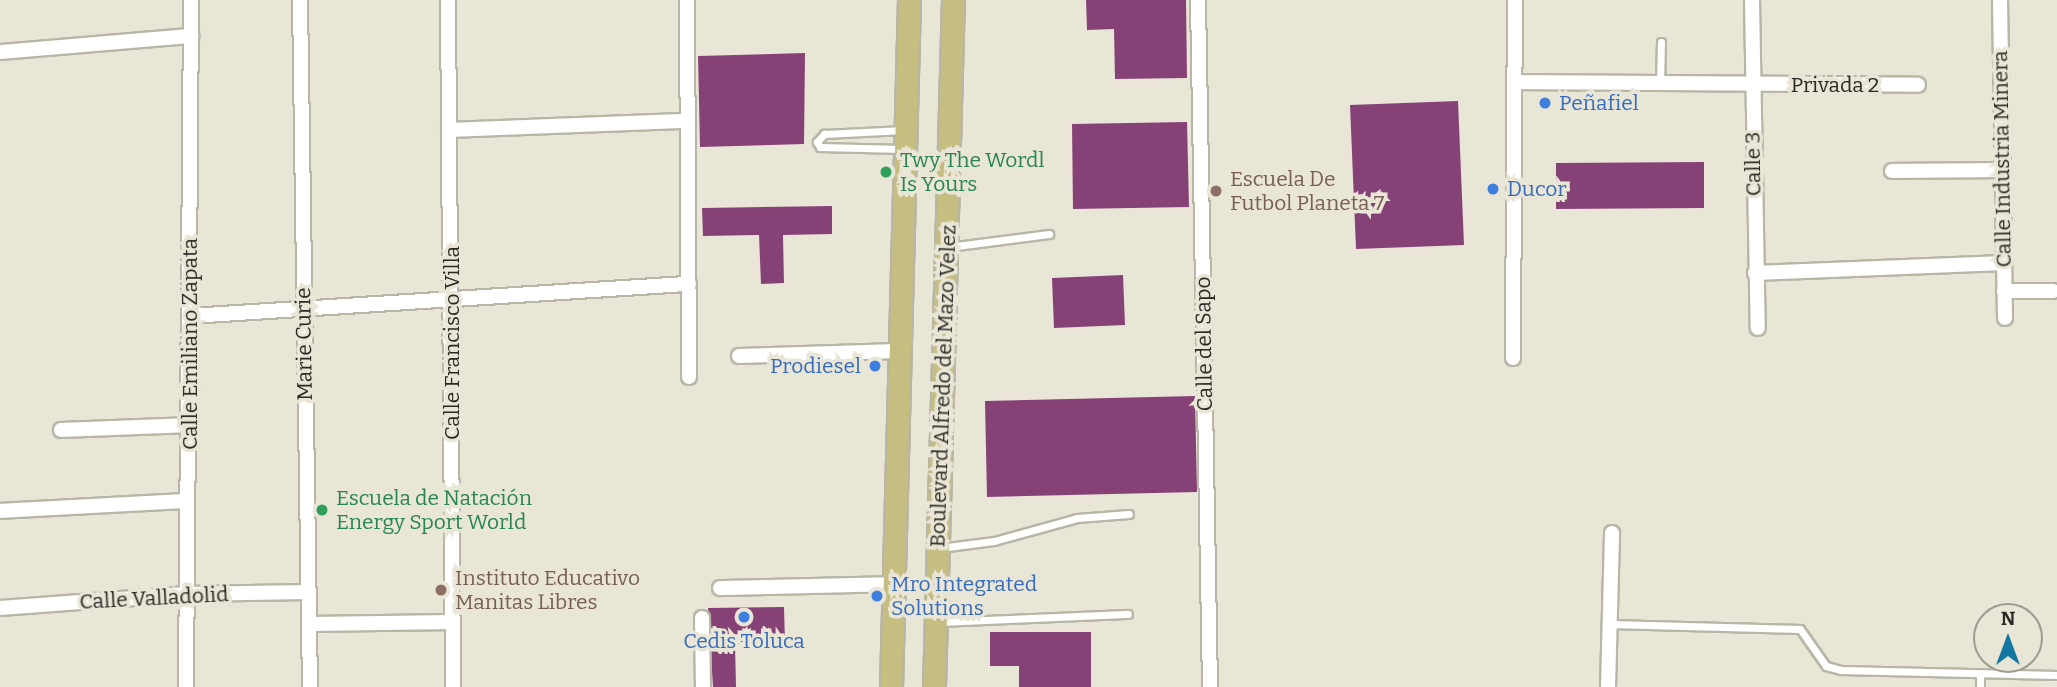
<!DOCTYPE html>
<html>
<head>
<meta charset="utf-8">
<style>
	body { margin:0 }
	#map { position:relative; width:2057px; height:687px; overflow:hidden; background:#e9e6d7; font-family:Bitter,serif }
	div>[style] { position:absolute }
	.building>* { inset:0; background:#864277 }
	.roads { filter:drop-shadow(2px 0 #b8b6a7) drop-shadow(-2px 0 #b8b6a7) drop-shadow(0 2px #b8b6a7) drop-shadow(0 -2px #b8b6a7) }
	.service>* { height:7px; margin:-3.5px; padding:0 3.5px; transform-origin:3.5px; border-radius:3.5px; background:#fff }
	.minor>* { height:14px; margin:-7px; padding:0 7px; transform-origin:7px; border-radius:7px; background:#fff }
	.primary>* { height:21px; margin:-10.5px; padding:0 10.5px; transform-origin:10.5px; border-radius:10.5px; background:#c6bd81 }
	.dots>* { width:19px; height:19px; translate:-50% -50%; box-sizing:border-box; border:4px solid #e9e6d7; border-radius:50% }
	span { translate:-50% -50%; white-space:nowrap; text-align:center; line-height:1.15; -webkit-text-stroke:7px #e9e6d7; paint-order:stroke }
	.street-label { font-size:21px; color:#2a2924 }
	.shop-label { font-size:21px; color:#366cbe }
	.left { translate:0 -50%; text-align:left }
	.right { translate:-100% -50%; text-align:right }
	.leisure-label { font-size:21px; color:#27864d }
	.education-label { font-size:21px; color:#785e54 }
	.north { position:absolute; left:1973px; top:603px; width:70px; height:70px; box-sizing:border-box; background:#e9e6d7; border:2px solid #9d9a8f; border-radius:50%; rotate:0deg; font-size:19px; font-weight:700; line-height:28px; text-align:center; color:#2a2924 }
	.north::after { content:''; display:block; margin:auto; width:24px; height:32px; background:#1276a2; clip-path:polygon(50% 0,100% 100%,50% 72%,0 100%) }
</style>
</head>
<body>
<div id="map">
	<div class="building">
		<i style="clip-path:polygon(1086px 0,1186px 0,1187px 78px,1115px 79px,1114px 29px,1087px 30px)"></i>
		<i style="clip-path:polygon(805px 53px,804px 144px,700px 147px,698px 56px)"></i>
		<i style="clip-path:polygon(1458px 101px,1464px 245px,1356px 249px,1350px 105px)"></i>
		<i style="clip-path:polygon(1187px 122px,1189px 207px,1073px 209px,1072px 124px)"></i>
		<i style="clip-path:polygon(1704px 162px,1704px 208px,1556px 209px,1556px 163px)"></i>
		<i style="clip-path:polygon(832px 206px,832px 234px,783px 235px,784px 283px,761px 284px,759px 235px,703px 236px,702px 208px)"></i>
		<i style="clip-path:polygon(1123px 275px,1125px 325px,1054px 328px,1052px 278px)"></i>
		<i style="clip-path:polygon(1195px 396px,1197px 492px,987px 497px,985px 401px)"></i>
		<i style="clip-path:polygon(784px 607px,785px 643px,735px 644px,736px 687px,713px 687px,708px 608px)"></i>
		<i style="clip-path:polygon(990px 632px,1091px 632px,1091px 687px,1019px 687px,1019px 666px,990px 666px)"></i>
	</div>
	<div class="roads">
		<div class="service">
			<i style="left:1660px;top:83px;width:41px;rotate:-88.6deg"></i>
			<i style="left:903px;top:149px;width:83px;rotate:-178.6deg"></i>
			<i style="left:820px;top:147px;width:6px;rotate:-121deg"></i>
			<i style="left:817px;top:142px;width:11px;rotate:-49deg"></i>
			<i style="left:824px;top:134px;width:80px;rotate:-2.9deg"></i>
			<i style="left:948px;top:247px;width:102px;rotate:-7.3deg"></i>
			<i style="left:940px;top:548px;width:54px;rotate:-7.4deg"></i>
			<i style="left:994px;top:541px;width:86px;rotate:-15.5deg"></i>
			<i style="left:1077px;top:518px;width:52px;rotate:-4.4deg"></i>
			<i style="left:937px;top:622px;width:191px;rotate:-2.4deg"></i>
			<i style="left:1610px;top:624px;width:190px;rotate:1.5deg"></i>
			<i style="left:1800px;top:629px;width:45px;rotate:54.9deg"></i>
			<i style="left:1826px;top:666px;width:16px;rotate:15deg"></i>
			<i style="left:1841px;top:670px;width:216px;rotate:1.3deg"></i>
			<i style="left:1980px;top:687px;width:13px;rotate:-90deg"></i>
		</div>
		<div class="minor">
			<i style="left:300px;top:0;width:687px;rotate:89.17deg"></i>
			<i style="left:448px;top:0;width:687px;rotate:89.58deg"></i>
			<i style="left:687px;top:0;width:377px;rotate:89.7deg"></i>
			<i style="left:1198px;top:0;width:687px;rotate:89deg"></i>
			<i style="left:1752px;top:0;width:328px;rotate:89deg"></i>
			<i style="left:2000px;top:0;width:318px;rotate:89.1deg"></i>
			<i style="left:0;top:52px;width:192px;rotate:-4.8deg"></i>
			<i style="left:1515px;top:82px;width:403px;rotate:0.4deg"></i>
			<i style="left:449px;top:130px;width:238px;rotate:-2.2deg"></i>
			<i style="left:1892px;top:171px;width:109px;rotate:-0.5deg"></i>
			<i style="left:1755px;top:273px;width:249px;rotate:-2.3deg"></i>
			<i style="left:2004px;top:291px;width:49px"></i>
			<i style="left:191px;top:316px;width:499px;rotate:-3.7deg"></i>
			<i style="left:739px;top:356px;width:159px;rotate:-1.8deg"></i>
			<i style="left:1513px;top:358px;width:358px;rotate:-89.7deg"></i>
			<i style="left:61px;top:430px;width:130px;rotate:-2.2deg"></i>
			<i style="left:0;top:511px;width:187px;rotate:-3.1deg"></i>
			<i style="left:720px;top:588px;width:172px;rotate:-1.3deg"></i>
			<i style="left:0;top:608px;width:188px;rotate:-4.3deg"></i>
			<i style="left:187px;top:594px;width:121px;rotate:-0.9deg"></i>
			<i style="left:702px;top:618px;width:69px;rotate:89.2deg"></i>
			<i style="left:309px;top:624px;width:144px;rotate:-0.8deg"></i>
			<i style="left:186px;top:687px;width:687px;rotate:-89.58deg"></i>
			<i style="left:1608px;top:687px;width:154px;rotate:-88.5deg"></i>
		</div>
		<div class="primary">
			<i style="left:891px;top:687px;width:687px;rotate:-88.5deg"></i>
			<i style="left:934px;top:687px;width:687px;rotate:-88.42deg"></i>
		</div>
	</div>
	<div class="dots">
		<i style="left:1545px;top:103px;background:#3f7fe0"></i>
		<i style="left:886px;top:172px;background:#2e9e5b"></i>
		<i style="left:1493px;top:189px;background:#3f7fe0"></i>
		<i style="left:1216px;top:191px;background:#8d6e63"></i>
		<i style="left:875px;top:366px;background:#3f7fe0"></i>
		<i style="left:322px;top:510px;background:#2e9e5b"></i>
		<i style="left:441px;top:590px;background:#8d6e63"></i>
		<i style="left:877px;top:596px;background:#3f7fe0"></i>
		<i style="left:744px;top:617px;background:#3f7fe0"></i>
	</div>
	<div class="street-label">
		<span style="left:1835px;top:85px">Privada 2</span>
		<span style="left:2002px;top:159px;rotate:-91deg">Calle Industria Minera</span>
		<span style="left:1753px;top:164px;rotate:-91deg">Calle 3</span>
		<span style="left:452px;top:343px;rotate:-90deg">Calle Francisco Villa</span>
		<span style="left:190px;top:344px;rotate:-90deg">Calle Emiliano Zapata</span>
		<span style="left:304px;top:344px;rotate:-91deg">Marie Curie</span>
		<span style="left:1204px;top:344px;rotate:-91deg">Calle del Sapo</span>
		<span style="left:943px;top:386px;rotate:-88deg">Boulevard Alfredo del Mazo Velez</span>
		<span style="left:154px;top:598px;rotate:-3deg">Calle Valladolid</span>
	</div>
	<div class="shop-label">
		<span class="left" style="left:1559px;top:103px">Peñafiel</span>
		<span class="left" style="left:1507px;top:189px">Ducor</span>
		<span class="right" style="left:861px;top:366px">Prodiesel</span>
		<span class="left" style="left:891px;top:596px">Mro Integrated<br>Solutions</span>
		<span style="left:744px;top:641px">Cedis Toluca</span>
	</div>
	<div class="leisure-label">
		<span class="left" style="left:900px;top:172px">Twy The Wordl<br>Is Yours</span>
		<span class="left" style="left:336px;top:510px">Escuela de Natación<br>Energy Sport World</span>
	</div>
	<div class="education-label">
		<span class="left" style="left:1230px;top:191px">Escuela De<br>Futbol Planeta 7</span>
		<span class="left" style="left:455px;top:590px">Instituto Educativo<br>Manitas Libres</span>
	</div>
	<div class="north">N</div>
</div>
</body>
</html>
